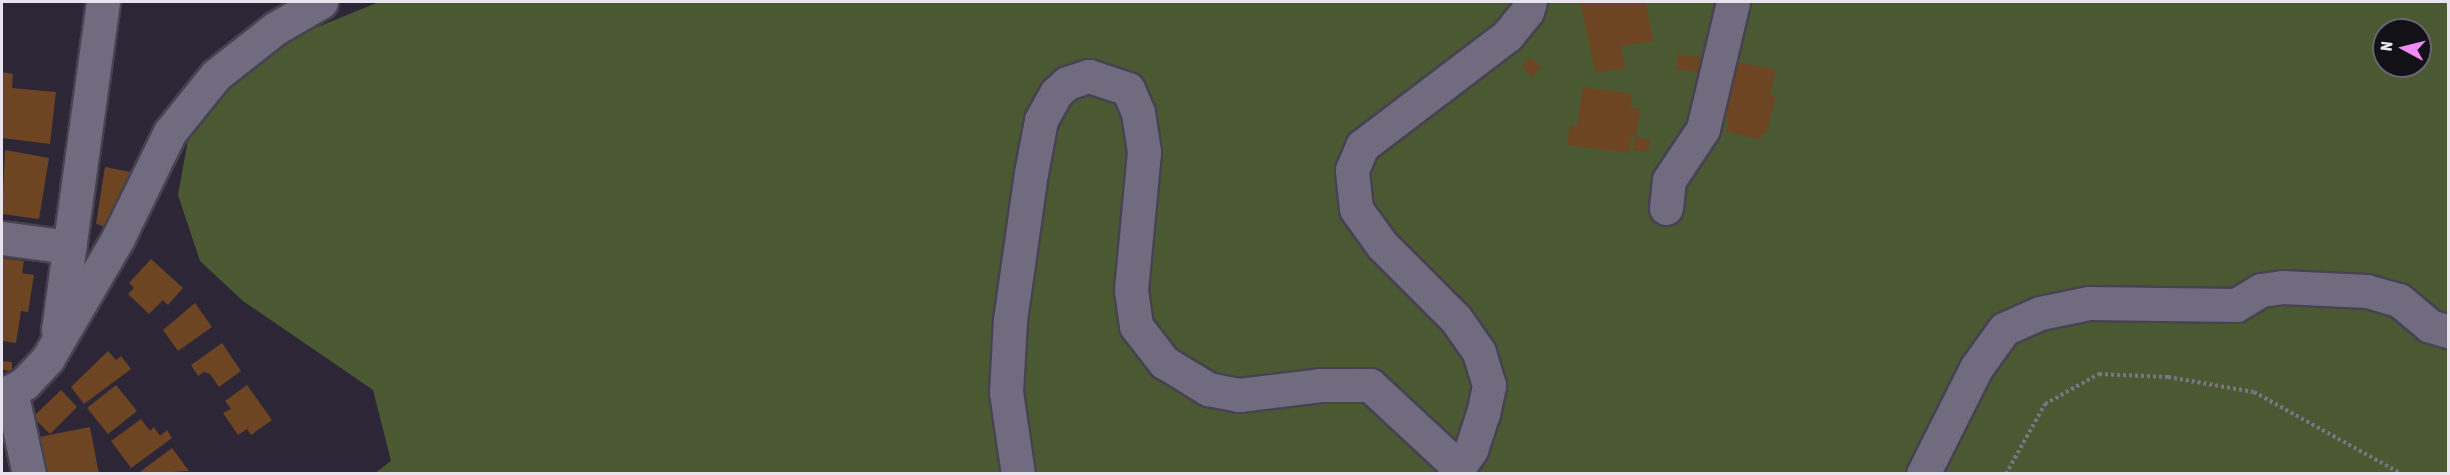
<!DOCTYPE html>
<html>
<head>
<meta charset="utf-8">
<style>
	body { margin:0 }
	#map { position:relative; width:2450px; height:475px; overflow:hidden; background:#2c2637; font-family:"Asap Condensed",sans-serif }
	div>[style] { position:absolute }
	.green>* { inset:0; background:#4a5932 }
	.building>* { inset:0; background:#6e4523 }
	.path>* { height:4px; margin-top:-2px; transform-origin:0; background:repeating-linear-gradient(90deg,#7a7584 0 3px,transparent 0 6px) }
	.roads { filter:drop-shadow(2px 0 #474250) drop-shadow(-2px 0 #474250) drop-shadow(0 2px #474250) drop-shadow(0 -2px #474250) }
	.minor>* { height:33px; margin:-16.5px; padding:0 16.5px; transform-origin:16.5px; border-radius:16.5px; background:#716b7f }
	span { translate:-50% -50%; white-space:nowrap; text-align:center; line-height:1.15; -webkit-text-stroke:6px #131118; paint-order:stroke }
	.frame { position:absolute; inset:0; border:3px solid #e7e4ef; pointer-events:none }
	.north { position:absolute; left:2372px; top:18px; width:60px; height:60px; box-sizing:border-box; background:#131118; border:2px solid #68656e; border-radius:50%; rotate:277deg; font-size:16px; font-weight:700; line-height:24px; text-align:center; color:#e7e4ef }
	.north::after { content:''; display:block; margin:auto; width:21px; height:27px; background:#f18af4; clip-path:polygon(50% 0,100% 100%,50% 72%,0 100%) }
</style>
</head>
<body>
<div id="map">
	<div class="green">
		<i style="clip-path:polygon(evenodd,379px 2px,2448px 2px,2448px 473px,375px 473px,391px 461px,373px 390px,243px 301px,200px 261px,178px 195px,189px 134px,247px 66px,288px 39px,379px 2px,2384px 30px,2420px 30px,2420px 66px,2384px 66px,2384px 30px)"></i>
	</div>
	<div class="building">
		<i style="clip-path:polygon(1580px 2px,1646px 2px,1653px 41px,1621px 46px,1625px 68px,1596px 73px)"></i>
		<i style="clip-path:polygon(1678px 54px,1706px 58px,1704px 73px,1676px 69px)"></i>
		<i style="clip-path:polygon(1530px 58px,1541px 67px,1533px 77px,1522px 67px)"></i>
		<i style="clip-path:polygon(1737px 62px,1776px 70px,1770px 94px,1776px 96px,1766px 134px,1762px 133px,1760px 140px,1726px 131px,1729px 119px,1722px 117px)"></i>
		<i style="clip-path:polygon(2px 72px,13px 74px,12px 88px,56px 92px,50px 144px,2px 138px)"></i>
		<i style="clip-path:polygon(1583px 87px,1632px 94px,1630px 107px,1640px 109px,1636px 137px,1631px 136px,1629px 153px,1567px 145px,1570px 125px,1577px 127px)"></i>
		<i style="clip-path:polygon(1634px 138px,1650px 140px,1648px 152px,1633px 150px)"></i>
		<i style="clip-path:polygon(5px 150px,49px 158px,39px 219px,2px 214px)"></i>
		<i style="clip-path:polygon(105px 167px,131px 172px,106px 227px,96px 224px)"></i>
		<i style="clip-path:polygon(2px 258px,24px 261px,22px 273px,34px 275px,28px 312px,21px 311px,16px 343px,2px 341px)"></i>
		<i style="clip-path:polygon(151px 259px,183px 288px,168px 305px,163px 300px,149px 314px,128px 294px,134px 288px,129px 283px)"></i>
		<i style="clip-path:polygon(195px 303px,212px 327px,178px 351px,163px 330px)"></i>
		<i style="clip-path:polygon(222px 343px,241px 371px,219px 387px,210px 374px,204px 372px,198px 376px,191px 365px)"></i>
		<i style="clip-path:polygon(108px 351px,116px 360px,121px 356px,131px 369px,84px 404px,71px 387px)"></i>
		<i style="clip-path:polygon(2px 361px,12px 362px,12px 371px,2px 370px)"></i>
		<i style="clip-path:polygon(116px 385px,137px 411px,108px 434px,87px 408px)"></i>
		<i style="clip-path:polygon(247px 385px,272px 420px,251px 435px,247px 429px,238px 435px,223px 413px,231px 409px,225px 401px)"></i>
		<i style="clip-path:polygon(61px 390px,77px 407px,50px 434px,33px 417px)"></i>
		<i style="clip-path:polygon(141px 419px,150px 431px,154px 427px,160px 436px,167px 430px,172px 438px,131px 468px,111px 441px)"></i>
		<i style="clip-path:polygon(90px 427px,99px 474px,35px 474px,32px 458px,43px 456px,39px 437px)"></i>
		<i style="clip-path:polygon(172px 448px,189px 471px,137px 474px)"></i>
	</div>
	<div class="path">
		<i style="left:2006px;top:474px;width:80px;rotate:-60.9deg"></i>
		<i style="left:2045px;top:404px;width:62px;rotate:-29.1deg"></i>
		<i style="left:2099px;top:374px;width:69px;rotate:2.5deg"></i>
		<i style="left:2168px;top:377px;width:87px;rotate:9.9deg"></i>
		<i style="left:2254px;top:392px;width:169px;rotate:29deg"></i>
	</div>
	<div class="roads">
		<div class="minor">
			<i style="left:1666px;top:208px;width:28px;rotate:-84deg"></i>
			<i style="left:1669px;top:180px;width:61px;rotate:-56.3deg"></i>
			<i style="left:1703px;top:129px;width:130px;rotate:-76.7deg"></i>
			<i style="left:2px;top:238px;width:68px;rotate:7.7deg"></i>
			<i style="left:58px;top:330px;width:331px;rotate:-82.2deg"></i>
			<i style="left:11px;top:391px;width:85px;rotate:77.8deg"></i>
			<i style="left:2px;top:396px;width:26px;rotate:-29deg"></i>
			<i style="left:25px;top:383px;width:34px;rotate:-47deg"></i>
			<i style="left:48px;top:358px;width:139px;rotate:-59.7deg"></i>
			<i style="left:118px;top:238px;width:118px;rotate:-63.9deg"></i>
			<i style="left:170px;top:132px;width:73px;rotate:-51.1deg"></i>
			<i style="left:216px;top:75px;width:76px;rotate:-38.1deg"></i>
			<i style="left:276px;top:28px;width:52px;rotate:-30deg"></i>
			<i style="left:1018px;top:474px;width:83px;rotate:-98.3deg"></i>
			<i style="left:1006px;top:392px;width:72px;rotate:-86.8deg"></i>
			<i style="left:1010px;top:320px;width:148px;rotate:-81.9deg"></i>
			<i style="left:1031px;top:173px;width:54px;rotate:-79.3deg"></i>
			<i style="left:1041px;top:120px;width:31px;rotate:-61deg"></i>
			<i style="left:1056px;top:93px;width:15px;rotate:-42deg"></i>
			<i style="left:1067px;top:83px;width:23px;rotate:-18deg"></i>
			<i style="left:1089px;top:76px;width:41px;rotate:18.4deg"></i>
			<i style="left:1128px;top:89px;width:25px;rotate:67deg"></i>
			<i style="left:1138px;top:112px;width:40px;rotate:81.5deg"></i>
			<i style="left:1144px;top:152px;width:139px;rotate:95.4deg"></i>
			<i style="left:1131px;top:290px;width:36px;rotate:82deg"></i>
			<i style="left:1136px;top:326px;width:46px;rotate:52.1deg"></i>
			<i style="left:1164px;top:362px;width:52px;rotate:31.5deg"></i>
			<i style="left:1208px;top:389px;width:32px;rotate:11deg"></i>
			<i style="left:1239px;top:395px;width:82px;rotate:-7deg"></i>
			<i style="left:1320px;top:385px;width:50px"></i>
			<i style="left:1370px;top:385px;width:117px;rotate:42.9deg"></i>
			<i style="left:1454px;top:474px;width:29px;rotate:-55deg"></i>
			<i style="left:1471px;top:450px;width:38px;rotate:-72deg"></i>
			<i style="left:1483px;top:414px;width:30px;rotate:-78deg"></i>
			<i style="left:1489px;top:385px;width:34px;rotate:-107deg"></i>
			<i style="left:1479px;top:352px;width:40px;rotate:-124.9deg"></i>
			<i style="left:1456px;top:319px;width:105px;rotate:-135deg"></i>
			<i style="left:1382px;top:245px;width:44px;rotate:-125.8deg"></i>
			<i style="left:1356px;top:209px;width:39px;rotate:-96deg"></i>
			<i style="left:1352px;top:170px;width:26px;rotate:-67deg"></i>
			<i style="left:1362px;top:146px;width:182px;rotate:-37.2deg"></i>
			<i style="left:1507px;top:36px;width:32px;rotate:-51deg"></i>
			<i style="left:1527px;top:11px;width:9px;rotate:-72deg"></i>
			<i style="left:1923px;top:474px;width:119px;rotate:-63.4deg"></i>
			<i style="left:1976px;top:368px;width:48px;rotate:-54.3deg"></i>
			<i style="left:2004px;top:329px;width:39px;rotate:-24deg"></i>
			<i style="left:2040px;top:313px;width:50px;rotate:-11.5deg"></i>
			<i style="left:2089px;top:303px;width:147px;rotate:0.8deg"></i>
			<i style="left:2236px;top:305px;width:29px;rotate:-31deg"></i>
			<i style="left:2261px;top:290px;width:21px;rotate:-8deg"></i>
			<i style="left:2282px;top:287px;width:85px;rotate:2.7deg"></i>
			<i style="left:2367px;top:291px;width:33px;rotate:16deg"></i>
			<i style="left:2399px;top:300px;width:40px;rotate:40deg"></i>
			<i style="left:2430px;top:326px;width:19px;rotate:16deg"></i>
		</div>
	</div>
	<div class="frame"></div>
	<div class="north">N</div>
</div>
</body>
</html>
